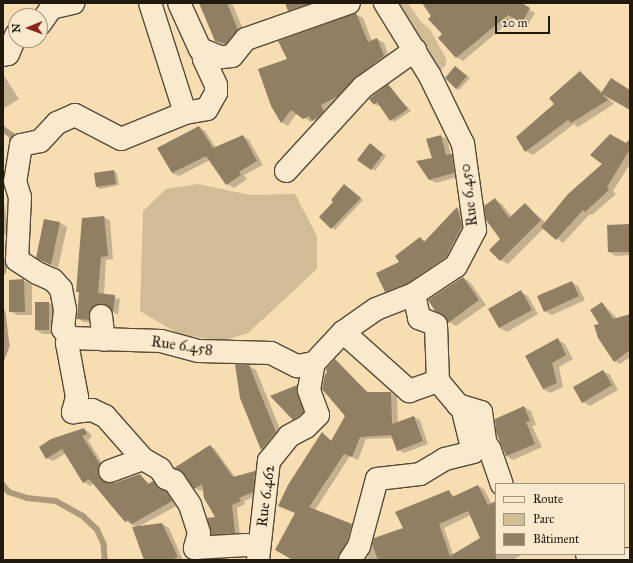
<!DOCTYPE html>
<html>
<head>
<meta charset="utf-8">
<style>
	body { margin:0 }
	#map { position:relative; width:633px; height:563px; overflow:hidden; background:#f6ddb2; font-family:"IM FELL Great Primer",serif }
	div>[style] { position:absolute }
	.green>* { inset:0; background:#d2bc96 }
	.shadow>* { inset:0; background:#0003 }
	.stream>* { height:5.5px; margin:-2.75px; padding:0 2.75px; transform-origin:2.75px; border-radius:2.75px; background:#ae9a7a }
	.building>* { inset:0; background:#907f63 }
	.roads { filter:drop-shadow(1px 0 #564a37) drop-shadow(-1px 0 #564a37) drop-shadow(0 1px #564a37) drop-shadow(0 -1px #564a37) }
	.minor>* { height:22px; margin:-11px; padding:0 11px; transform-origin:11px; border-radius:11px; background:#f9e9cd }
	span { translate:-50% -50%; white-space:nowrap; text-align:center; line-height:1.15; -webkit-text-stroke:3.5px #f9e9cd; paint-order:stroke }
	.street-label { font-size:15px; color:#21190e }
	.frame { position:absolute; inset:0; border:4px solid #21190e; pointer-events:none }
	.legend { position:absolute; left:495px; top:483px; width:130px; height:72px; box-sizing:border-box; background:#f9e9cd; border:1px solid #a39681; margin:0; padding:5px 7px; list-style:none; font-size:12px; color:#21190e }
	.legend li { display:flex; align-items:center; gap:8px; height:20px }
	.legend b { width:20px; border:1px solid #a39681 }
	.north { position:absolute; left:8px; top:8px; width:40px; height:40px; box-sizing:border-box; background:#f9e9cd; border:1px solid #a39681; border-radius:50%; rotate:269deg; font-size:11px; font-weight:700; line-height:16px; text-align:center; color:#21190e }
	.north::after { content:''; display:block; margin:auto; width:14px; height:18px; background:#8f2418; clip-path:polygon(50% 0,100% 100%,50% 72%,0 100%) }
	.scale { position:absolute; left:495px; top:16px; width:55px; height:18px; box-sizing:border-box; border:2px solid #21190e; border-top:0; padding-left:5px; font-size:12px; line-height:14px; white-space:nowrap; color:#21190e; -webkit-text-stroke:3px #f9e9cd; paint-order:stroke }
</style>
</head>
<body>
<div id="map">
	<div class="green">
		<i style="clip-path:polygon(392px 3px,408px 3px,420px 21px,430px 29px,446px 59px,446px 65px,438px 73px)"></i>
		<i style="clip-path:polygon(198px 184px,250px 195px,295px 194px,317px 236px,317px 269px,248px 333px,222px 341px,179px 334px,140px 311px,143px 211px,166px 189px)"></i>
	</div>
	<div class="shadow">
		<i style="clip-path:polygon(202px 3px,232px 3px,245px 34px,230px 48px,215px 41px)"></i>
		<i style="clip-path:polygon(286px 3px,328px 3px,296px 14px,289px 10px)"></i>
		<i style="clip-path:polygon(423px 3px,519px 3px,535px 13px,528px 25px,515px 17px,463px 61px,457px 57px)"></i>
		<i style="clip-path:polygon(356px 14px,363px 18px,372px 41px,377px 39px,384px 43px,390px 60px,344px 99px,326px 109px,330px 115px,319px 124px,314px 120px,311px 122px,297px 113px,288px 126px,281px 122px,289px 60px)"></i>
		<i style="clip-path:polygon(458px 69px,470px 78px,459px 90px,456px 88px)"></i>
		<i style="clip-path:polygon(580px 72px,602px 92px,630px 91px,630px 109px,605px 95px,614px 104px,578px 127px,574px 124px,533px 155px,526px 151px,556px 104px)"></i>
		<i style="clip-path:polygon(3px 74px,19px 99px,3px 109px)"></i>
		<i style="clip-path:polygon(388px 86px,411px 111px,394px 122px,380px 104px,378px 106px,370px 99px)"></i>
		<i style="clip-path:polygon(198px 127px,205px 131px,216px 148px,243px 136px,249px 140px,263px 165px,244px 175px,247px 179px,234px 188px,227px 184px,210px 160px,179px 176px,172px 173px)"></i>
		<i style="clip-path:polygon(441px 136px,447px 139px,451px 155px,458px 158px,460px 176px,436px 183px,429px 179px)"></i>
		<i style="clip-path:polygon(630px 140px,630px 164px,613px 191px,616px 194px,592px 215px,590px 214px,563px 243px,544px 228px,508px 264px,501px 260px,501px 239px,495px 200px,502px 204px,512px 217px,525px 205px,546px 223px)"></i>
		<i style="clip-path:polygon(373px 146px,386px 156px,375px 171px,358px 160px)"></i>
		<i style="clip-path:polygon(114px 171px,117px 173px,119px 185px,100px 189px,97px 187px)"></i>
		<i style="clip-path:polygon(347px 187px,363px 200px,335px 230px,320px 217px)"></i>
		<i style="clip-path:polygon(3px 198px,10px 234px,3px 235px)"></i>
		<i style="clip-path:polygon(458px 208px,464px 212px,464px 239px,453px 261px,393px 295px,386px 291px,401px 262px,421px 238px,426px 242px)"></i>
		<i style="clip-path:polygon(104px 217px,110px 221px,113px 259px,106px 260px,104px 295px,120px 299px,118px 315px,105px 306px,94px 323px,83px 322px,78px 318px,80px 293px,77px 291px,83px 219px)"></i>
		<i style="clip-path:polygon(60px 223px,67px 227px,58px 268px,37px 257px)"></i>
		<i style="clip-path:polygon(630px 225px,630px 255px,616px 256px,609px 252px)"></i>
		<i style="clip-path:polygon(463px 278px,470px 282px,486px 305px,456px 326px,449px 322px)"></i>
		<i style="clip-path:polygon(10px 281px,25px 281px,32px 285px,32px 315px,17px 315px,10px 311px)"></i>
		<i style="clip-path:polygon(571px 282px,578px 286px,585px 300px,552px 315px,545px 311px)"></i>
		<i style="clip-path:polygon(521px 292px,528px 296px,538px 314px,507px 332px,500px 328px,490px 309px)"></i>
		<i style="clip-path:polygon(49px 303px,56px 307px,56px 334px,43px 334px,36px 330px)"></i>
		<i style="clip-path:polygon(602px 303px,630px 332px,630px 357px,620px 364px,615px 361px,601px 324px)"></i>
		<i style="clip-path:polygon(558px 340px,565px 344px,573px 359px,559px 367px,563px 387px,550px 393px,543px 389px)"></i>
		<i style="clip-path:polygon(335px 361px,369px 393px,391px 393px,397px 396px,398px 423px,414px 417px,420px 420px,428px 444px,404px 453px,398px 450px,393px 438px,366px 439px,358px 460px,350px 456px,315px 510px,357px 528px,345px 560px,292px 560px,276px 550px,296px 513px,322px 433px,332px 441px,347px 416px,328px 374px)"></i>
		<i style="clip-path:polygon(249px 366px,256px 370px,283px 436px,268px 453px,262px 449px,241px 398px)"></i>
		<i style="clip-path:polygon(603px 371px,610px 375px,618px 390px,590px 406px,583px 402px)"></i>
		<i style="clip-path:polygon(297px 386px,304px 390px,310px 416px,300px 423px,272px 396px)"></i>
		<i style="clip-path:polygon(524px 407px,531px 411px,536px 425px,532px 426px,542px 447px,513px 460px,506px 456px)"></i>
		<i style="clip-path:polygon(84px 429px,90px 433px,92px 437px,88px 440px,105px 468px,104px 479px,106px 482px,114px 484px,139px 475px,150px 484px,159px 486px,178px 505px,138px 527px,132px 525px,126px 521px,94px 483px,90px 486px,84px 482px,66px 453px,53px 461px,47px 458px)"></i>
		<i style="clip-path:polygon(210px 446px,215px 449px,235px 477px,255px 471px,260px 474px,258px 495px,244px 501px,245px 504px,237px 508px,240px 536px,217px 537px,212px 534px,216px 518px,204px 489px,200px 491px,195px 488px)"></i>
		<i style="clip-path:polygon(478px 486px,484px 489px,492px 504px,496px 503px,496px 554px,523px 554px,513px 560px,460px 560px,482px 539px,471px 515px,444px 528px,455px 560px,366px 560px,375px 539px,405px 528px,449px 491px,455px 497px)"></i>
		<i style="clip-path:polygon(162px 524px,169px 528px,183px 560px,145px 560px)"></i>
		<i style="clip-path:polygon(239px 559px,241px 560px,221px 560px)"></i>
	</div>
	<div class="stream">
		<i style="left:3px;top:129px;width:11px;rotate:34deg"></i>
		<i style="left:12px;top:135px;width:9px;rotate:84deg"></i>
		<i style="left:3px;top:272px;width:10px;rotate:-79deg"></i>
		<i style="left:5px;top:262px;width:9px;rotate:-36deg"></i>
		<i style="left:3px;top:313px;width:33px;rotate:83deg"></i>
		<i style="left:7px;top:346px;width:12px;rotate:110deg"></i>
		<i style="left:3px;top:485px;width:9px;rotate:49deg"></i>
		<i style="left:9px;top:492px;width:19px;rotate:18deg"></i>
		<i style="left:27px;top:498px;width:29px;rotate:6deg"></i>
		<i style="left:56px;top:501px;width:31px;rotate:29deg"></i>
		<i style="left:83px;top:516px;width:19px;rotate:43deg"></i>
		<i style="left:97px;top:529px;width:17px;rotate:65deg"></i>
		<i style="left:104px;top:544px;width:16px;rotate:86deg"></i>
	</div>
	<div class="building">
		<i style="clip-path:polygon(199px 3px,227px 3px,238px 30px,226px 44px,215px 41px)"></i>
		<i style="clip-path:polygon(285px 3px,311px 3px,288px 11px)"></i>
		<i style="clip-path:polygon(422px 3px,522px 3px,530px 8px,522px 23px,508px 15px,456px 58px,438px 38px,442px 34px,428px 19px,431px 16px)"></i>
		<i style="clip-path:polygon(356px 13px,368px 42px,377px 38px,384px 56px,356px 77px,338px 96px,321px 105px,324px 111px,318px 117px,312px 121px,309px 116px,303px 119px,291px 110px,281px 123px,271px 106px,258px 69px,287px 59px,278px 41px)"></i>
		<i style="clip-path:polygon(455px 66px,467px 76px,456px 89px,445px 78px)"></i>
		<i style="clip-path:polygon(580px 71px,601px 93px,611px 78px,630px 90px,630px 110px,602px 94px,608px 100px,571px 123px,568px 120px,525px 152px,516px 137px,554px 104px,549px 98px)"></i>
		<i style="clip-path:polygon(388px 84px,408px 109px,390px 121px,377px 102px,374px 105px,369px 99px)"></i>
		<i style="clip-path:polygon(199px 126px,213px 148px,243px 135px,257px 161px,239px 172px,241px 175px,226px 185px,206px 156px,172px 173px,157px 148px)"></i>
		<i style="clip-path:polygon(610px 134px,626px 143px,630px 139px,630px 149px,607px 187px,609px 190px,585px 212px,583px 210px,556px 240px,541px 227px,568px 194px,602px 164px,590px 155px)"></i>
		<i style="clip-path:polygon(441px 135px,446px 155px,452px 154px,454px 173px,429px 180px,416px 161px,432px 158px,426px 139px)"></i>
		<i style="clip-path:polygon(370px 143px,383px 154px,371px 170px,357px 160px)"></i>
		<i style="clip-path:polygon(114px 170px,116px 184px,96px 187px,94px 173px)"></i>
		<i style="clip-path:polygon(344px 184px,361px 198px,331px 229px,319px 217px,333px 202px,331px 200px)"></i>
		<i style="clip-path:polygon(495px 198px,509px 218px,525px 203px,541px 220px,500px 261px,489px 250px,500px 239px,486px 220px,484px 206px)"></i>
		<i style="clip-path:polygon(457px 207px,462px 226px,446px 257px,408px 283px,385px 292px,376px 273px,399px 262px,395px 256px,420px 237px,424px 242px)"></i>
		<i style="clip-path:polygon(104px 216px,108px 256px,101px 257px,98px 293px,115px 295px,113px 313px,106px 305px,99px 304px,90px 311px,89px 320px,77px 319px,79px 292px,76px 292px,82px 218px)"></i>
		<i style="clip-path:polygon(44px 219px,60px 222px,51px 265px,36px 258px)"></i>
		<i style="clip-path:polygon(630px 224px,630px 252px,608px 252px,607px 225px)"></i>
		<i style="clip-path:polygon(463px 277px,479px 300px,448px 323px,446px 318px,435px 311px,428px 300px)"></i>
		<i style="clip-path:polygon(24px 279px,25px 312px,9px 312px,9px 280px)"></i>
		<i style="clip-path:polygon(572px 281px,579px 296px,544px 312px,537px 296px)"></i>
		<i style="clip-path:polygon(521px 290px,532px 310px,499px 328px,488px 309px)"></i>
		<i style="clip-path:polygon(35px 302px,49px 302px,49px 330px,35px 330px)"></i>
		<i style="clip-path:polygon(602px 302px,613px 319px,630px 314px,630px 350px,614px 362px,598px 338px,594px 325px,599px 324px,590px 310px)"></i>
		<i style="clip-path:polygon(558px 338px,566px 355px,552px 363px,557px 383px,543px 389px,525px 356px)"></i>
		<i style="clip-path:polygon(335px 359px,367px 392px,391px 392px,392px 424px,414px 416px,423px 441px,397px 451px,391px 435px,360px 437px,352px 457px,344px 454px,309px 507px,352px 524px,347px 541px,338px 560px,293px 560px,275px 550px,295px 513px,278px 506px,288px 485px,322px 432px,331px 441px,345px 416px,322px 389px,325px 374px,327px 373px,326px 369px)"></i>
		<i style="clip-path:polygon(235px 364px,249px 365px,276px 432px,261px 450px,240px 398px)"></i>
		<i style="clip-path:polygon(603px 370px,612px 385px,582px 403px,573px 387px)"></i>
		<i style="clip-path:polygon(297px 385px,297px 394px,304px 412px,293px 420px,270px 396px)"></i>
		<i style="clip-path:polygon(524px 406px,530px 421px,526px 422px,535px 444px,506px 456px,496px 432px,495px 419px)"></i>
		<i style="clip-path:polygon(84px 428px,87px 434px,82px 436px,100px 464px,98px 475px,102px 481px,114px 483px,140px 474px,148px 484px,153px 481px,166px 491px,172px 501px,132px 524px,128px 520px,125px 522px,89px 479px,83px 483px,62px 449px,46px 459px,39px 447px,51px 439px)"></i>
		<i style="clip-path:polygon(210px 445px,233px 477px,255px 471px,253px 492px,239px 498px,241px 501px,232px 505px,235px 533px,211px 535px,207px 518px,215px 517px,204px 498px,202px 484px,194px 489px,184px 474px,174px 468px)"></i>
		<i style="clip-path:polygon(evenodd,478px 485px,488px 505px,496px 501px,496px 560px,378px 560px,372px 544px,374px 538px,403px 528px,395px 512px,449px 490px,452px 497px,478px 485px,468px 511px,480px 538px,450px 556px,439px 524px,468px 511px)"></i>
		<i style="clip-path:polygon(162px 523px,178px 557px,170px 560px,144px 560px,132px 527px)"></i>
	</div>
	<div class="roads">
		<div class="minor">
			<i style="left:150px;top:3px;width:115px;rotate:72.3deg"></i>
			<i style="left:185px;top:113px;width:69px;rotate:157.9deg"></i>
			<i style="left:121px;top:139px;width:52px;rotate:-152.4deg"></i>
			<i style="left:75px;top:115px;width:20px;rotate:156deg"></i>
			<i style="left:57px;top:123px;width:25px;rotate:133deg"></i>
			<i style="left:40px;top:141px;width:19px;rotate:168deg"></i>
			<i style="left:21px;top:145px;width:36px;rotate:99deg"></i>
			<i style="left:15px;top:181px;width:17px;rotate:73deg"></i>
			<i style="left:20px;top:197px;width:63px;rotate:92.7deg"></i>
			<i style="left:17px;top:260px;width:24px;rotate:33deg"></i>
			<i style="left:37px;top:273px;width:17px;rotate:24deg"></i>
			<i style="left:53px;top:280px;width:12px;rotate:48deg"></i>
			<i style="left:61px;top:289px;width:21px;rotate:79deg"></i>
			<i style="left:65px;top:310px;width:19px;rotate:96deg"></i>
			<i style="left:63px;top:329px;width:11px;rotate:52deg"></i>
			<i style="left:70px;top:338px;width:6px;rotate:121deg"></i>
			<i style="left:67px;top:343px;width:55px;rotate:79.5deg"></i>
			<i style="left:77px;top:397px;width:16px;rotate:105deg"></i>
			<i style="left:73px;top:412px;width:19px;rotate:-6deg"></i>
			<i style="left:92px;top:410px;width:14px;rotate:25deg"></i>
			<i style="left:105px;top:416px;width:57px;rotate:48.5deg"></i>
			<i style="left:143px;top:459px;width:20px;rotate:30deg"></i>
			<i style="left:160px;top:469px;width:11px;rotate:56deg"></i>
			<i style="left:166px;top:478px;width:9px;rotate:21deg"></i>
			<i style="left:174px;top:481px;width:29px;rotate:56deg"></i>
			<i style="left:190px;top:505px;width:29px;rotate:72deg"></i>
			<i style="left:199px;top:533px;width:16px;rotate:105deg"></i>
			<i style="left:195px;top:548px;width:51px;rotate:-3.4deg"></i>
			<i style="left:246px;top:545px;width:9px;rotate:6deg"></i>
			<i style="left:255px;top:546px;width:6px;rotate:51deg"></i>
			<i style="left:179px;top:3px;width:51px;rotate:65.5deg"></i>
			<i style="left:200px;top:49px;width:18px;rotate:22deg"></i>
			<i style="left:40px;top:24px;width:19px;rotate:-55deg"></i>
			<i style="left:51px;top:8px;width:23px;rotate:-13deg"></i>
			<i style="left:3px;top:55px;width:5px;rotate:-11deg"></i>
			<i style="left:8px;top:54px;width:21px;rotate:-67deg"></i>
			<i style="left:185px;top:113px;width:22px;rotate:-10deg"></i>
			<i style="left:207px;top:109px;width:18px;rotate:-61deg"></i>
			<i style="left:216px;top:93px;width:8px;rotate:-90deg"></i>
			<i style="left:216px;top:85px;width:29px;rotate:-115deg"></i>
			<i style="left:204px;top:59px;width:28px;rotate:-6deg"></i>
			<i style="left:232px;top:56px;width:22px;rotate:-51deg"></i>
			<i style="left:246px;top:39px;width:109px;rotate:-19.3deg"></i>
			<i style="left:286px;top:171px;width:114px;rotate:-47.5deg"></i>
			<i style="left:363px;top:87px;width:64px;rotate:-35.4deg"></i>
			<i style="left:414px;top:294px;width:25px;rotate:78deg"></i>
			<i style="left:419px;top:318px;width:18px;rotate:22deg"></i>
			<i style="left:436px;top:325px;width:56px;rotate:88deg"></i>
			<i style="left:438px;top:381px;width:31px;rotate:50deg"></i>
			<i style="left:458px;top:405px;width:24px;rotate:17deg"></i>
			<i style="left:481px;top:412px;width:30px;rotate:82deg"></i>
			<i style="left:485px;top:442px;width:9px;rotate:58deg"></i>
			<i style="left:490px;top:450px;width:36px;rotate:71deg"></i>
			<i style="left:101px;top:316px;width:24px;rotate:83deg"></i>
			<i style="left:343px;top:332px;width:89px;rotate:41.8deg"></i>
			<i style="left:409px;top:391px;width:31px;rotate:-19deg"></i>
			<i style="left:70px;top:338px;width:91px;rotate:1.9deg"></i>
			<i style="left:161px;top:341px;width:39px;rotate:15deg"></i>
			<i style="left:199px;top:351px;width:72px;rotate:1.6deg"></i>
			<i style="left:271px;top:353px;width:29px;rotate:27deg"></i>
			<i style="left:297px;top:366px;width:17px;rotate:-10deg"></i>
			<i style="left:110px;top:471px;width:35px;rotate:-20deg"></i>
			<i style="left:587px;top:554px;width:9px;rotate:41deg"></i>
			<i style="left:258px;top:560px;width:100px;rotate:-83.7deg"></i>
			<i style="left:269px;top:461px;width:32px;rotate:-51deg"></i>
			<i style="left:289px;top:436px;width:19px;rotate:-28deg"></i>
			<i style="left:306px;top:427px;width:17px;rotate:-45deg"></i>
			<i style="left:318px;top:415px;width:27px;rotate:-110deg"></i>
			<i style="left:309px;top:390px;width:27px;rotate:-80deg"></i>
			<i style="left:314px;top:363px;width:42px;rotate:-46.9deg"></i>
			<i style="left:343px;top:332px;width:40px;rotate:-34.9deg"></i>
			<i style="left:376px;top:309px;width:41px;rotate:-21.5deg"></i>
			<i style="left:414px;top:294px;width:50px;rotate:-33.7deg"></i>
			<i style="left:456px;top:266px;width:41px;rotate:-62.2deg"></i>
			<i style="left:475px;top:230px;width:87px;rotate:-97.9deg"></i>
			<i style="left:463px;top:144px;width:76px;rotate:-115.9deg"></i>
			<i style="left:430px;top:76px;width:86px;rotate:-121.7deg"></i>
			<i style="left:350px;top:560px;width:17px;rotate:-57deg"></i>
			<i style="left:359px;top:546px;width:69px;rotate:-75deg"></i>
			<i style="left:377px;top:479px;width:43px;rotate:-6.6deg"></i>
			<i style="left:420px;top:474px;width:29px;rotate:-31deg"></i>
			<i style="left:445px;top:459px;width:29px;rotate:-14deg"></i>
			<i style="left:473px;top:452px;width:46px;rotate:-103.7deg"></i>
			<i style="left:610px;top:560px;width:20px;rotate:-3deg"></i>
		</div>
	</div>
	<div class="street-label">
		<span style="left:469px;top:195px;rotate:-97deg">Rue 6.450</span>
		<span style="left:182px;top:346px;rotate:8deg">Rue 6.458</span>
		<span style="left:266px;top:496px;rotate:-83deg">Rue 6.462</span>
	</div>
	<div class="frame"></div>
	<ul class="legend">
	<li><b style="height:5px;background:#f9e9cd"></b>Route</li>
	<li><b style="height:11px;background:#d2bc96"></b>Parc</li>
	<li><b style="height:11px;background:#907f63"></b>Bâtiment</li>
	</ul>
	<div class="north">N</div>
	<div class="scale">20 m</div>
</div>
</body>
</html>
